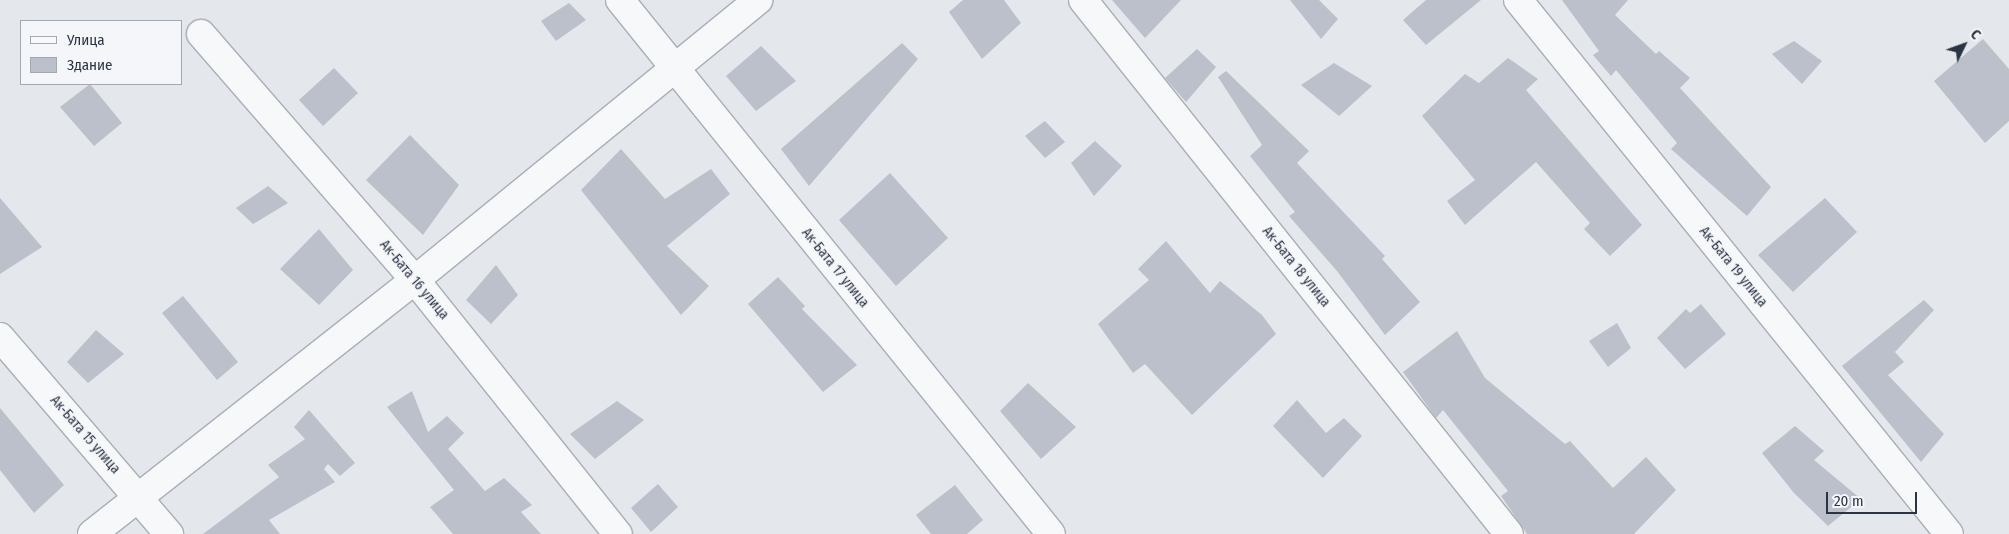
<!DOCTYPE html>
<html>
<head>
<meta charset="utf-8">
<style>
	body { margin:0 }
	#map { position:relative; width:2009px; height:534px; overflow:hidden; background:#e4e7ec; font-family:"Fira Sans Condensed",sans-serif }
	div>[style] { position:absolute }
	.building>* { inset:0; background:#bbc0ca }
	.roads { filter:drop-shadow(1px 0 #a9aeb7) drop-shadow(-1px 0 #a9aeb7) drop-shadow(0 1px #a9aeb7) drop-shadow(0 -1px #a9aeb7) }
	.minor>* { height:28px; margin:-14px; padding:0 14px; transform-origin:14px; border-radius:14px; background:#f7f8fa }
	span { translate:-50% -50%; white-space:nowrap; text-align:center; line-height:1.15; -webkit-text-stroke:4px #f4f6f9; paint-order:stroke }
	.street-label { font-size:14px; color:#2b3445 }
	.legend { position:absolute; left:20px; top:20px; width:162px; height:65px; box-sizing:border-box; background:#f4f6f9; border:1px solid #a4a8b1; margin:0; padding:6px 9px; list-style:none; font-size:15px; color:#2b3445 }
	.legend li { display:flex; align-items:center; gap:10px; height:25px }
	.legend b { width:25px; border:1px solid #a4a8b1 }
	.north { position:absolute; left:1939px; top:20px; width:50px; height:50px; -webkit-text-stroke:4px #f4f6f9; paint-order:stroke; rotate:48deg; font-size:14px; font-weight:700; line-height:20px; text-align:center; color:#2b3445 }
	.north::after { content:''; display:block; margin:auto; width:18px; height:22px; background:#2b3445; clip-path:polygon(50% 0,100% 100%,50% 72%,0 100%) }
	.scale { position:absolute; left:1826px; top:492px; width:91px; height:22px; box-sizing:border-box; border:2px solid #2b3445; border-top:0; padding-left:6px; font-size:15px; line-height:18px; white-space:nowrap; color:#2b3445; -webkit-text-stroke:4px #f4f6f9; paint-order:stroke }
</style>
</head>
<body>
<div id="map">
	<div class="building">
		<i style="clip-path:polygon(963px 0,1004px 0,1021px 23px,982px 59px,949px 12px)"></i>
		<i style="clip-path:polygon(1112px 0,1181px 0,1145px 38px)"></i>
		<i style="clip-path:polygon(1290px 0,1319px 0,1338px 19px,1321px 39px)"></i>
		<i style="clip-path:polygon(1426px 0,1481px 0,1426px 45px,1403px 20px)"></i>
		<i style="clip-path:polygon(1562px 0,1628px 0,1615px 15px,1656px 54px,1659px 51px,1690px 78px,1680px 88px,1771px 187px,1747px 216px,1671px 149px,1677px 143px,1616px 70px,1611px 76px,1593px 55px,1599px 51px)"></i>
		<i style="clip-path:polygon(569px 3px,586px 20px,556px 41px,541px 21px)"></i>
		<i style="clip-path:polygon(1983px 39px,2009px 69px,2009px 121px,1985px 143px,1934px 81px)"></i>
		<i style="clip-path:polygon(1794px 41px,1822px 61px,1802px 84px,1772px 54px)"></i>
		<i style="clip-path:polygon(902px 43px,918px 59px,809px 186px,781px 149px)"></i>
		<i style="clip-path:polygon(761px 46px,796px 81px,756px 111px,726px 76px)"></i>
		<i style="clip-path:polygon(1197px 49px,1216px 67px,1186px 102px,1165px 78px)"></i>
		<i style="clip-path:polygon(1508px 58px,1538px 79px,1526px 90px,1642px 225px,1610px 256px,1584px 229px,1590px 223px,1536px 162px,1465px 225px,1447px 201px,1475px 180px,1422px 116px,1465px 74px,1479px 83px)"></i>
		<i style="clip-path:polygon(1334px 63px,1372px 86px,1339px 116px,1301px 85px)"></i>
		<i style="clip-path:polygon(334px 68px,358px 93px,323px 126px,299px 100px)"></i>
		<i style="clip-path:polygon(1226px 71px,1309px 151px,1297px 163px,1385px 256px,1382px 259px,1420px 302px,1385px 335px,1337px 271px,1289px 216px,1295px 212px,1250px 156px,1262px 145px,1218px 77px)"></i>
		<i style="clip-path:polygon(90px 84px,122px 123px,94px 146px,60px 107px)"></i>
		<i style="clip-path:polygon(1045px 121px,1065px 142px,1045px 158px,1025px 136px)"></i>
		<i style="clip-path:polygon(410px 135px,459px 185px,423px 235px,366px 180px)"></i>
		<i style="clip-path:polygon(1095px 141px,1122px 166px,1094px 196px,1071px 163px)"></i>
		<i style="clip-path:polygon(621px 149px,665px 199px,711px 169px,730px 194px,667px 246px,709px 286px,681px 315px,581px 190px)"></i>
		<i style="clip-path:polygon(890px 173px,948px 238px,896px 286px,839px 220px)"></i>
		<i style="clip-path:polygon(268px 186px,288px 203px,253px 224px,236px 208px)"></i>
		<i style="clip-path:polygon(0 198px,42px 247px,0 274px)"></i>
		<i style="clip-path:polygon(1825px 198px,1857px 232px,1793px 292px,1758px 255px)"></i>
		<i style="clip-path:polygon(319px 229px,353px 270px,319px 305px,280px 269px)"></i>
		<i style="clip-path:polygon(1166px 241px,1210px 293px,1220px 281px,1262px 315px,1276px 334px,1192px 415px,1145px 364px,1133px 373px,1098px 324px,1149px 280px,1138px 269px)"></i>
		<i style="clip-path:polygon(496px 265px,518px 295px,491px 324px,466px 300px)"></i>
		<i style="clip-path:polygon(778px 277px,805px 306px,802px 309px,857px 365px,823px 392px,748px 304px)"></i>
		<i style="clip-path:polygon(183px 296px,238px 362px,217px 380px,162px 313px)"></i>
		<i style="clip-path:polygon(1924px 300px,1934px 310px,1895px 352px,1904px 362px,1888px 375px,1944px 434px,1921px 462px,1842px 366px)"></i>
		<i style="clip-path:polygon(1701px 304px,1726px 334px,1685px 369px,1657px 338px,1686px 309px,1690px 313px)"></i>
		<i style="clip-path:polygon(1617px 323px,1631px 348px,1608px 367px,1589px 341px)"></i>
		<i style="clip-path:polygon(96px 330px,124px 354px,88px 383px,67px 362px)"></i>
		<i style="clip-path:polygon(1457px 331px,1485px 378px,1565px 444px,1570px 441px,1613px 488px,1646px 457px,1676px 490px,1634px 534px,1527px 534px,1501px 496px,1508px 491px,1443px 410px,1436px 418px,1403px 372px)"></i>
		<i style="clip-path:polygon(1028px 383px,1076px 427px,1041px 459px,1000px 411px)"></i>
		<i style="clip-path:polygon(412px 391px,428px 432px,447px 416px,464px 433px,448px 449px,485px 491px,504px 478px,532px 505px,521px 512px,541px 534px,453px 534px,430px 507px,454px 490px,387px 407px)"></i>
		<i style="clip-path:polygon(1297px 400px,1326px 433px,1344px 418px,1362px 436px,1323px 478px,1273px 426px)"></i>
		<i style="clip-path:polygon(617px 401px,644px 420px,595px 459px,570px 434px)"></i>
		<i style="clip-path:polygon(0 408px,64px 485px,34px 513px,0 470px)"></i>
		<i style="clip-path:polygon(309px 410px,355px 463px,340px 476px,328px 464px,324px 469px,335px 482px,269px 520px,280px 534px,203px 534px,279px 477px,268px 465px,305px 439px,294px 427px)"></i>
		<i style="clip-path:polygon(1795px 426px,1824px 451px,1814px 460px,1861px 499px,1828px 526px,1794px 493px,1762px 453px)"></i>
		<i style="clip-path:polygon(658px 484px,678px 507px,651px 532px,631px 508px)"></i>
		<i style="clip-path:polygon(955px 485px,983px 520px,967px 534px,931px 534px,916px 515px)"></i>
	</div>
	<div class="roads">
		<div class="minor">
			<i style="left:620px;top:0;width:686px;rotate:51.09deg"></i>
			<i style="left:1083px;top:0;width:683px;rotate:51.42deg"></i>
			<i style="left:1518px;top:0;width:686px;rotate:51.09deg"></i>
			<i style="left:201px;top:34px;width:326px;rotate:49deg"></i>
			<i style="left:415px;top:280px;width:325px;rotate:51.4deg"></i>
			<i style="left:0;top:337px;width:260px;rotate:49.4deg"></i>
			<i style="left:92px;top:534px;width:411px;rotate:-38.2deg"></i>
			<i style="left:415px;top:280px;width:443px;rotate:-39.2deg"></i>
		</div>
	</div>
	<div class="street-label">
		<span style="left:1296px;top:267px;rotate:51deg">Ак-Бата 18 улица</span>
		<span style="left:1733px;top:267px;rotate:51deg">Ак-Бата 19 улица</span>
		<span style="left:835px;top:268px;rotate:51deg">Ак-Бата 17 улица</span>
		<span style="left:414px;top:280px;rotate:50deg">Ак-Бата 16 улица</span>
		<span style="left:85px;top:435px;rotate:49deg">Ак-Бата 15 улица</span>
	</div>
	<ul class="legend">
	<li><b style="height:6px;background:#f7f8fa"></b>Улица</li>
	<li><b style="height:14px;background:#bbc0ca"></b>Здание</li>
	</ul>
	<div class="north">С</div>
	<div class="scale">20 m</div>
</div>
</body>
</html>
